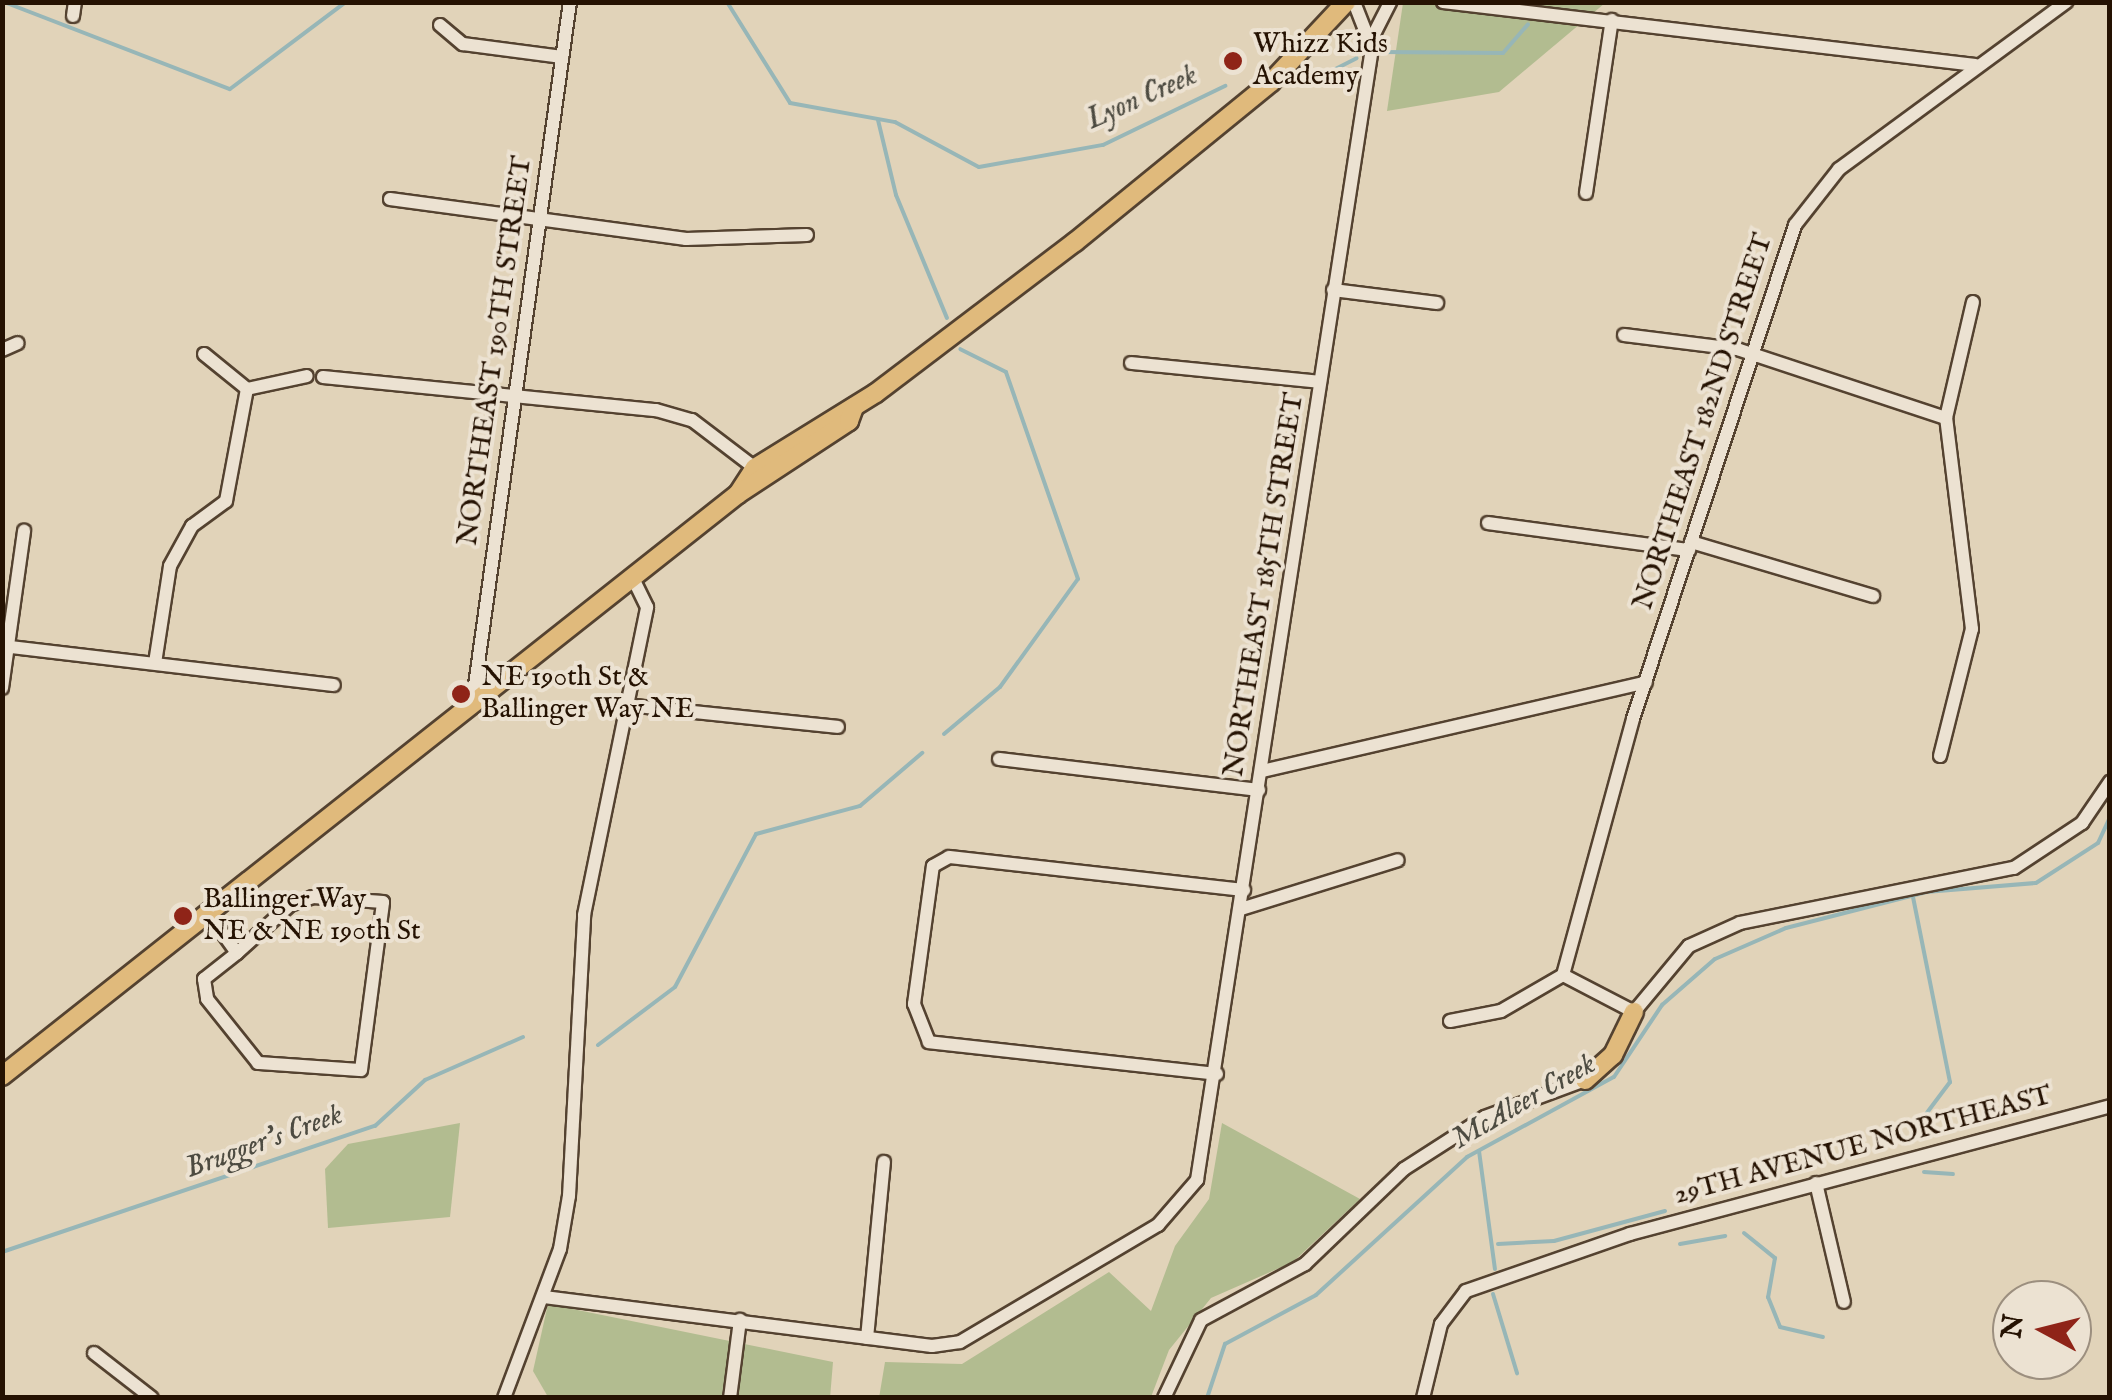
<!DOCTYPE html>
<html>
<head>
<meta charset="utf-8">
<style>
	body { margin:0 }
	#map { position:relative; width:2112px; height:1400px; overflow:hidden; background:#e1d3b9; font-family:"IM FELL English",serif }
	div>[style] { position:absolute }
	.green>* { inset:0; background:#b2bc90 }
	.stream>* { height:4px; margin:-2px; padding:0 2px; transform-origin:2px; border-radius:2px; background:#97b6b7 }
	.roads { filter:drop-shadow(2px 0 #544230) drop-shadow(-2px 0 #544230) drop-shadow(0 2px #544230) drop-shadow(0 -2px #544230) }
	.minor>* { height:12px; margin:-6px; padding:0 6px; transform-origin:6px; border-radius:6px; background:#ece2d2 }
	.major>* { height:18px; margin:-9px; padding:0 9px; transform-origin:9px; border-radius:9px; background:#e0ba7c }
	.dots>* { width:28px; height:28px; translate:-50% -50%; box-sizing:border-box; border:5px solid #ece2d2; border-radius:50% }
	span { translate:-50% -50%; white-space:nowrap; text-align:center; line-height:1.15; -webkit-text-stroke:8px #ece2d2; paint-order:stroke }
	.poi-label { font-size:28px; color:#251202 }
	.left { translate:0 -50%; text-align:left }
	.street-label { font-size:28px; color:#251202 }
	.water-label { font-size:30px; color:#4d4b41; font-style:italic }
	.frame { position:absolute; inset:0; border:5px solid #251202; pointer-events:none }
	.north { position:absolute; left:1992px; top:1280px; width:100px; height:100px; box-sizing:border-box; background:#ece2d2; border:2px solid #9c8f7f; border-radius:50%; rotate:277deg; font-size:28px; font-weight:700; line-height:40px; text-align:center; color:#251202 }
	.north::after { content:''; display:block; margin:auto; width:35px; height:45px; background:#8f2418; clip-path:polygon(50% 0,100% 100%,50% 72%,0 100%) }
</style>
</head>
<body>
<div id="map">
	<div class="green">
		<i style="clip-path:polygon(1403px 3px,1605px 3px,1499px 92px,1387px 111px)"></i>
		<i style="clip-path:polygon(460px 1123px,450px 1217px,328px 1228px,325px 1169px,348px 1144px)"></i>
		<i style="clip-path:polygon(1222px 1123px,1360px 1199px,1293px 1262px,1211px 1298px,1169px 1350px,1151px 1397px,879px 1398px,885px 1362px,962px 1364px,1109px 1272px,1151px 1311px,1175px 1246px,1209px 1199px)"></i>
		<i style="clip-path:polygon(548px 1304px,833px 1362px,830px 1398px,548px 1397px,533px 1371px)"></i>
	</div>
	<div class="stream">
		<i style="left:4px;top:2px;width:242px;rotate:21.1deg"></i>
		<i style="left:230px;top:89px;width:145px;rotate:-36.9deg"></i>
		<i style="left:727px;top:2px;width:119px;rotate:58deg"></i>
		<i style="left:790px;top:103px;width:107px;rotate:10.3deg"></i>
		<i style="left:895px;top:122px;width:95px;rotate:28.2deg"></i>
		<i style="left:979px;top:167px;width:126px;rotate:-10.1deg"></i>
		<i style="left:1103px;top:145px;width:136px;rotate:-25.8deg"></i>
		<i style="left:1382px;top:52px;width:121px;rotate:0.5deg"></i>
		<i style="left:1503px;top:53px;width:38px;rotate:-49deg"></i>
		<i style="left:1304px;top:85px;width:59px;rotate:-27deg"></i>
		<i style="left:878px;top:120px;width:77px;rotate:76.5deg"></i>
		<i style="left:896px;top:195px;width:133px;rotate:67.5deg"></i>
		<i style="left:944px;top:734px;width:73px;rotate:-40deg"></i>
		<i style="left:1000px;top:687px;width:133px;rotate:-54.2deg"></i>
		<i style="left:1078px;top:579px;width:219px;rotate:-109.2deg"></i>
		<i style="left:1006px;top:372px;width:51px;rotate:-153.4deg"></i>
		<i style="left:1913px;top:897px;width:189px;rotate:78.7deg"></i>
		<i style="left:1950px;top:1082px;width:60px;rotate:126.9deg"></i>
		<i style="left:598px;top:1045px;width:96px;rotate:-37deg"></i>
		<i style="left:675px;top:987px;width:173px;rotate:-62.1deg"></i>
		<i style="left:756px;top:834px;width:108px;rotate:-15.1deg"></i>
		<i style="left:860px;top:806px;width:82px;rotate:-40.5deg"></i>
		<i style="left:1479px;top:1151px;width:119px;rotate:82.3deg"></i>
		<i style="left:1924px;top:1172px;width:29px;rotate:4deg"></i>
		<i style="left:1744px;top:1233px;width:40px;rotate:39deg"></i>
		<i style="left:1775px;top:1258px;width:40px;rotate:100deg"></i>
		<i style="left:1768px;top:1297px;width:32px;rotate:68deg"></i>
		<i style="left:1780px;top:1327px;width:44px;rotate:13.1deg"></i>
		<i style="left:1498px;top:1244px;width:56px;rotate:-3.1deg"></i>
		<i style="left:1554px;top:1241px;width:115px;rotate:-15.1deg"></i>
		<i style="left:1680px;top:1244px;width:46px;rotate:-10.1deg"></i>
		<i style="left:2px;top:1252px;width:394px;rotate:-18.7deg"></i>
		<i style="left:375px;top:1126px;width:68px;rotate:-42.6deg"></i>
		<i style="left:425px;top:1080px;width:107px;rotate:-23.7deg"></i>
		<i style="left:1493px;top:1294px;width:83px;rotate:73.1deg"></i>
		<i style="left:1207px;top:1398px;width:57px;rotate:-71.6deg"></i>
		<i style="left:1225px;top:1344px;width:103px;rotate:-28.3deg"></i>
		<i style="left:1316px;top:1295px;width:205px;rotate:-42.4deg"></i>
		<i style="left:1467px;top:1157px;width:167px;rotate:-28.6deg"></i>
		<i style="left:1614px;top:1077px;width:87px;rotate:-56.3deg"></i>
		<i style="left:1662px;top:1005px;width:70px;rotate:-41deg"></i>
		<i style="left:1715px;top:959px;width:77px;rotate:-23.6deg"></i>
		<i style="left:1786px;top:928px;width:145px;rotate:-14.4deg"></i>
		<i style="left:1926px;top:892px;width:110px;rotate:-4.7deg"></i>
		<i style="left:2036px;top:883px;width:74px;rotate:-32.8deg"></i>
		<i style="left:2098px;top:843px;width:29px;rotate:-65deg"></i>
	</div>
	<div class="roads">
		<div class="minor">
			<i style="left:1443px;top:2px;width:536px;rotate:6.75deg"></i>
			<i style="left:73px;top:16px;width:14px;rotate:-82deg"></i>
			<i style="left:440px;top:25px;width:30px;rotate:40deg"></i>
			<i style="left:463px;top:44px;width:100px;rotate:7.5deg"></i>
			<i style="left:1373px;top:36px;width:38px;rotate:-63deg"></i>
			<i style="left:1586px;top:193px;width:175px;rotate:-81.5deg"></i>
			<i style="left:390px;top:199px;width:299px;rotate:7.7deg"></i>
			<i style="left:686px;top:239px;width:121px;rotate:-1.9deg"></i>
			<i style="left:1333px;top:290px;width:105px;rotate:7.1deg"></i>
			<i style="left:1624px;top:335px;width:114px;rotate:7.1deg"></i>
			<i style="left:1737px;top:349px;width:220px;rotate:18.3deg"></i>
			<i style="left:2px;top:350px;width:17px;rotate:-24deg"></i>
			<i style="left:204px;top:354px;width:55px;rotate:39.1deg"></i>
			<i style="left:247px;top:389px;width:61px;rotate:-12.2deg"></i>
			<i style="left:1131px;top:363px;width:190px;rotate:5.7deg"></i>
			<i style="left:323px;top:377px;width:335px;rotate:5.7deg"></i>
			<i style="left:656px;top:410px;width:37px;rotate:16deg"></i>
			<i style="left:692px;top:420px;width:79px;rotate:37.3deg"></i>
			<i style="left:1488px;top:523px;width:203px;rotate:7.7deg"></i>
			<i style="left:1691px;top:542px;width:190px;rotate:16.5deg"></i>
			<i style="left:2px;top:646px;width:334px;rotate:6.7deg"></i>
			<i style="left:155px;top:663px;width:98px;rotate:-81.2deg"></i>
			<i style="left:170px;top:566px;width:46px;rotate:-61.2deg"></i>
			<i style="left:192px;top:526px;width:42px;rotate:-36.3deg"></i>
			<i style="left:226px;top:501px;width:114px;rotate:-79.4deg"></i>
			<i style="left:2px;top:688px;width:159px;rotate:-82deg"></i>
			<i style="left:626px;top:705px;width:213px;rotate:5.9deg"></i>
			<i style="left:472px;top:707px;width:712px;rotate:-82.09deg"></i>
			<i style="left:1940px;top:756px;width:131px;rotate:-75.9deg"></i>
			<i style="left:1972px;top:629px;width:213px;rotate:-97deg"></i>
			<i style="left:1946px;top:418px;width:119px;rotate:-76.9deg"></i>
			<i style="left:999px;top:759px;width:262px;rotate:6.8deg"></i>
			<i style="left:1262px;top:771px;width:394px;rotate:-13deg"></i>
			<i style="left:1241px;top:909px;width:164px;rotate:-17.3deg"></i>
			<i style="left:209px;top:914px;width:48px;rotate:54.3deg"></i>
			<i style="left:237px;top:953px;width:42px;rotate:141.8deg"></i>
			<i style="left:204px;top:979px;width:20px;rotate:81deg"></i>
			<i style="left:207px;top:999px;width:82px;rotate:51.4deg"></i>
			<i style="left:258px;top:1063px;width:103px;rotate:3.9deg"></i>
			<i style="left:361px;top:1070px;width:169px;rotate:-82.5deg"></i>
			<i style="left:383px;top:902px;width:70px;rotate:-175.9deg"></i>
			<i style="left:313px;top:897px;width:24px;rotate:161deg"></i>
			<i style="left:290px;top:905px;width:72px;rotate:137.8deg"></i>
			<i style="left:1563px;top:975px;width:265px;rotate:-74.7deg"></i>
			<i style="left:1633px;top:719px;width:520px;rotate:-71.84deg"></i>
			<i style="left:1795px;top:225px;width:71px;rotate:-51.8deg"></i>
			<i style="left:1839px;top:169px;width:282px;rotate:-36.3deg"></i>
			<i style="left:1563px;top:975px;width:80px;rotate:27.5deg"></i>
			<i style="left:1634px;top:1012px;width:86px;rotate:-50.2deg"></i>
			<i style="left:1689px;top:946px;width:56px;rotate:-24.3deg"></i>
			<i style="left:1740px;top:923px;width:279px;rotate:-11.4deg"></i>
			<i style="left:2014px;top:868px;width:82px;rotate:-33.5deg"></i>
			<i style="left:2082px;top:823px;width:50px;rotate:-55.7deg"></i>
			<i style="left:1450px;top:1021px;width:52px;rotate:-11.1deg"></i>
			<i style="left:1501px;top:1011px;width:72px;rotate:-30.1deg"></i>
			<i style="left:1217px;top:1074px;width:290px;rotate:-173.7deg"></i>
			<i style="left:929px;top:1042px;width:41px;rotate:-111.5deg"></i>
			<i style="left:914px;top:1004px;width:139px;rotate:-82.2deg"></i>
			<i style="left:933px;top:866px;width:18px;rotate:-29deg"></i>
			<i style="left:949px;top:857px;width:297px;rotate:6.4deg"></i>
			<i style="left:1816px;top:1183px;width:122px;rotate:76.8deg"></i>
			<i style="left:544px;top:1297px;width:391px;rotate:7.2deg"></i>
			<i style="left:932px;top:1346px;width:28px;rotate:-8deg"></i>
			<i style="left:960px;top:1342px;width:230px;rotate:-30.6deg"></i>
			<i style="left:1158px;top:1225px;width:60px;rotate:-49.1deg"></i>
			<i style="left:1197px;top:1180px;width:1145px;rotate:-81.21deg"></i>
			<i style="left:1372px;top:48px;width:49px;rotate:-111.4deg"></i>
			<i style="left:867px;top:1338px;width:177px;rotate:-84.5deg"></i>
			<i style="left:94px;top:1353px;width:73px;rotate:37.8deg"></i>
			<i style="left:504px;top:1398px;width:159px;rotate:-69.4deg"></i>
			<i style="left:560px;top:1249px;width:54px;rotate:-80.4deg"></i>
			<i style="left:569px;top:1196px;width:281px;rotate:-86.9deg"></i>
			<i style="left:584px;top:915px;width:314px;rotate:-78.4deg"></i>
			<i style="left:647px;top:607px;width:30px;rotate:-116deg"></i>
			<i style="left:730px;top:1398px;width:79px;rotate:-82.7deg"></i>
			<i style="left:1164px;top:1398px;width:86px;rotate:-64.6deg"></i>
			<i style="left:1201px;top:1320px;width:118px;rotate:-28.3deg"></i>
			<i style="left:1305px;top:1264px;width:137px;rotate:-43.8deg"></i>
			<i style="left:1404px;top:1169px;width:96px;rotate:-32.7deg"></i>
			<i style="left:1485px;top:1117px;width:107px;rotate:-20.3deg"></i>
			<i style="left:1423px;top:1398px;width:76px;rotate:-76.3deg"></i>
			<i style="left:1441px;top:1324px;width:41px;rotate:-52.9deg"></i>
			<i style="left:1466px;top:1291px;width:174px;rotate:-19.2deg"></i>
			<i style="left:1630px;top:1234px;width:497px;rotate:-14.9deg"></i>
		</div>
		<div class="major">
			<i style="left:738px;top:494px;width:31px;rotate:-57deg"></i>
			<i style="left:755px;top:468px;width:142px;rotate:-31.8deg"></i>
			<i style="left:876px;top:393px;width:250px;rotate:-37.2deg"></i>
			<i style="left:1075px;top:242px;width:253px;rotate:-39.2deg"></i>
			<i style="left:1271px;top:82px;width:110px;rotate:-46.8deg"></i>
			<i style="left:2px;top:1076px;width:938px;rotate:-38.34deg"></i>
			<i style="left:738px;top:494px;width:133px;rotate:-33.3deg"></i>
			<i style="left:849px;top:421px;width:15px;rotate:-70deg"></i>
			<i style="left:1585px;top:1080px;width:38px;rotate:-42deg"></i>
			<i style="left:1613px;top:1055px;width:48px;rotate:-64deg"></i>
		</div>
	</div>
	<div class="dots">
		<i style="left:1233px;top:61px;background:#8f2418"></i>
		<i style="left:461px;top:694px;background:#8f2418"></i>
		<i style="left:183px;top:916px;background:#8f2418"></i>
	</div>
	<div class="poi-label">
		<span class="left" style="left:1253px;top:61px">Whizz Kids<br>Academy</span>
		<span class="left" style="left:481px;top:694px">NE 190th St &amp;<br>Ballinger Way NE</span>
		<span class="left" style="left:203px;top:916px">Ballinger Way<br>NE &amp; NE 190th St</span>
	</div>
	<div class="street-label">
		<span style="left:496px;top:351px;rotate:-82deg">NORTHEAST 190TH STREET</span>
		<span style="left:1704px;top:422px;rotate:-72deg">NORTHEAST 182ND STREET</span>
		<span style="left:1265px;top:585px;rotate:-81deg">NORTHEAST 185TH STREET</span>
		<span style="left:1863px;top:1146px;rotate:-15deg">29TH AVENUE NORTHEAST</span>
	</div>
	<div class="water-label">
		<span style="left:1142px;top:98px;rotate:-24deg">Lyon Creek</span>
		<span style="left:1524px;top:1102px;rotate:-30deg">McAleer Creek</span>
		<span style="left:264px;top:1142px;rotate:-20deg">Brugger's Creek</span>
	</div>
	<div class="frame"></div>
	<div class="north">N</div>
</div>
</body>
</html>
